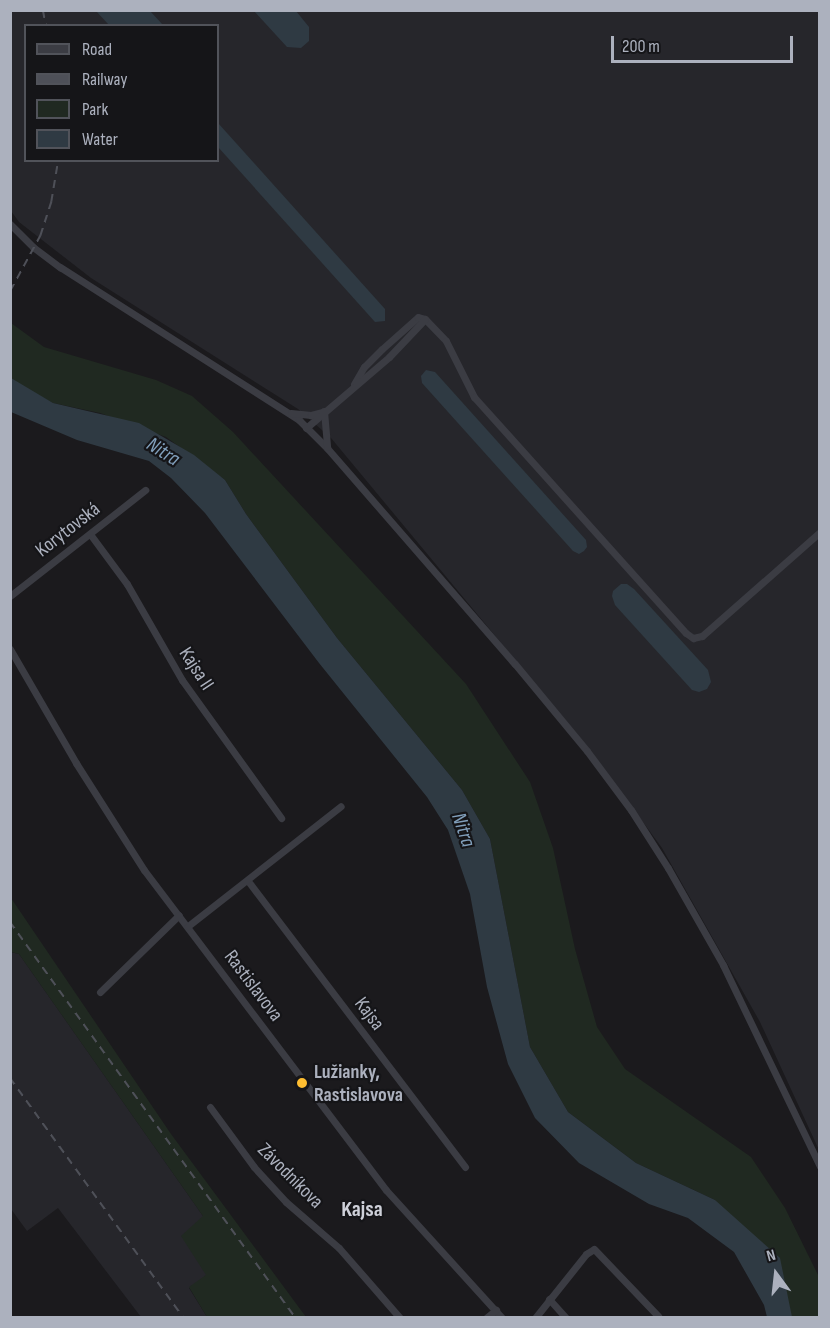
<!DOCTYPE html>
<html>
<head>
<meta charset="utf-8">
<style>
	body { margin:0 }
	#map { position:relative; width:830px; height:1328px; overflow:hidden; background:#1b1a1d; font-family:"Sofia Sans Condensed",sans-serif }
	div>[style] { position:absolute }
	.built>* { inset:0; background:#26262b }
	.green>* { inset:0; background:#202921 }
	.water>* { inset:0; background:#2f3a43 }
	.minor>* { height:7px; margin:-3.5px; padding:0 3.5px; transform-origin:3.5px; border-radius:3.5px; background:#3b3c43 }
	.rail>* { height:1.5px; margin-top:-0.75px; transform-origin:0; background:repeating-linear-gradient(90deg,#4e5058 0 8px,transparent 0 14px) }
	.dots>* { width:16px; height:16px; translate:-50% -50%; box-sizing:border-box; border:3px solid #151518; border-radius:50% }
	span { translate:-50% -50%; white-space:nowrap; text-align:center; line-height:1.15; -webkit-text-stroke:4.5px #151518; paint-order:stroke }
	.street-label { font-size:20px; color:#acb1be }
	.poi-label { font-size:20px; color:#acb1be; font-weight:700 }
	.left { translate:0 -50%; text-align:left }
	.water-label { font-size:21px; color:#819fbb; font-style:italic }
	.quarter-label { font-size:22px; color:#ced0d9; font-weight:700 }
	.frame { position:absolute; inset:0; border:12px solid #acb1be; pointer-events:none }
	.legend { position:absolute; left:24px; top:24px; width:195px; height:138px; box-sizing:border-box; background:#151518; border:2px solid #51535a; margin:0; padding:8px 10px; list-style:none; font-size:18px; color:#acb1be }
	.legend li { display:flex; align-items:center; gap:12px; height:30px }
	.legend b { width:30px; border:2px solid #51535a }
	.north { position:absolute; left:746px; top:1244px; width:60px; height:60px; -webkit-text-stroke:4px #151518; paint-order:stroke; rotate:345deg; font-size:16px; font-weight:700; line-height:24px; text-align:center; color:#acb1be }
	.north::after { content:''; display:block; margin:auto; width:21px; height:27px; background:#acb1be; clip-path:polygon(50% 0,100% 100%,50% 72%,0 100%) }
	.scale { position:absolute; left:611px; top:36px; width:182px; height:27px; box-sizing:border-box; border:3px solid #acb1be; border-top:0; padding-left:8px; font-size:18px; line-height:21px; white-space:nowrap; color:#acb1be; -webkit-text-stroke:4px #151518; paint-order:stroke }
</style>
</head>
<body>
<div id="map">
	<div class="built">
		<i style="clip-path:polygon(evenodd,10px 11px,819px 11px,819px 1150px,760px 1022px,662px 848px,590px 750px,331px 438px,298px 409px,91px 278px,19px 222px,11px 211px,10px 11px,26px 26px,218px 26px,218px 160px,26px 160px,26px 26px)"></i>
		<i style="clip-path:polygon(10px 952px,19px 954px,203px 1216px,207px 1275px,189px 1288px,207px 1317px,141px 1317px,58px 1208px,27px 1231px,11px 1209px)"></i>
	</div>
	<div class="green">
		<i style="clip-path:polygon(11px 323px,44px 347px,156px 380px,192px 396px,233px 432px,466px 684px,530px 782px,553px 848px,575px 949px,597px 1027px,625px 1069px,751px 1157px,785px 1208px,819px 1277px,819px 1317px,792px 1317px,715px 1200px,636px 1163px,568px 1112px,530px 1047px,490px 839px,462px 790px,337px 638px,246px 514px,225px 480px,166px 437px,100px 413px,53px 403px,19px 385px,11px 378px)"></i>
		<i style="clip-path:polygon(11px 898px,171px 1134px,306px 1317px,207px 1317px,189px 1287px,206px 1275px,181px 1236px,203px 1216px,19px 954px,11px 952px)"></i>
	</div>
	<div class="water">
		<i style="clip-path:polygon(96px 11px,150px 11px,163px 25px,109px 25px)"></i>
		<i style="clip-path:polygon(254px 11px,296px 11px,309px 27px,309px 41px,301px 48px,287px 47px)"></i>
		<i style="clip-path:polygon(218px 123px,385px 309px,385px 321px,375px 322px,218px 147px)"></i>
		<i style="clip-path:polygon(426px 370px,435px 372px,586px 540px,587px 547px,584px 551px,579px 554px,573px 551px,422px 383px,421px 376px)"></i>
		<i style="clip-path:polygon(11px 378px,53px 403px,139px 423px,194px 455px,225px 480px,246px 514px,337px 638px,462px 790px,490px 839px,530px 1047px,568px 1112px,636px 1163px,715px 1200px,780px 1258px,792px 1317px,767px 1317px,764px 1305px,734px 1252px,688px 1218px,649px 1204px,579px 1163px,535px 1118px,508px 1064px,487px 987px,470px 894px,448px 830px,427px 797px,319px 663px,205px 513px,171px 478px,149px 461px,77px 440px,11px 412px)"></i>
		<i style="clip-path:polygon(621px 584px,627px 584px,634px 589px,708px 670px,711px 682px,707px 689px,699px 692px,692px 690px,615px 605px,612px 596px,613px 591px)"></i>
	</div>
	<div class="minor">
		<i style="left:10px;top:224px;width:33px;rotate:45deg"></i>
		<i style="left:33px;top:247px;width:34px;rotate:37deg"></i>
		<i style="left:60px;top:267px;width:284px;rotate:32.6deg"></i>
		<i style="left:299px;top:420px;width:40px;rotate:45deg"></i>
		<i style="left:327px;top:448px;width:286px;rotate:49deg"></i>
		<i style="left:515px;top:664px;width:113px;rotate:50.4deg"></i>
		<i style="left:587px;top:751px;width:74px;rotate:53.3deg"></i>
		<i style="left:631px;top:810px;width:69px;rotate:57.5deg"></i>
		<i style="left:668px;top:868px;width:112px;rotate:60.4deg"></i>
		<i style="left:723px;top:965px;width:224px;rotate:64.3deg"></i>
		<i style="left:354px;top:384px;width:20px;rotate:-60deg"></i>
		<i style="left:364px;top:367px;width:25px;rotate:-45deg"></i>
		<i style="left:382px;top:349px;width:48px;rotate:-41.6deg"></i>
		<i style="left:418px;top:317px;width:7px;rotate:16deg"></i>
		<i style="left:425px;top:319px;width:30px;rotate:46deg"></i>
		<i style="left:446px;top:341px;width:63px;rotate:63.4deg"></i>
		<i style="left:474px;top:397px;width:317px;rotate:48.1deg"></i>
		<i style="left:686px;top:633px;width:9px;rotate:36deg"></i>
		<i style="left:693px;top:638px;width:9px;rotate:-13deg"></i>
		<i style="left:702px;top:636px;width:157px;rotate:-41.4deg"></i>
		<i style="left:324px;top:411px;width:36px;rotate:85deg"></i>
		<i style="left:291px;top:413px;width:20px;rotate:6deg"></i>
		<i style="left:311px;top:415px;width:11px;rotate:-15deg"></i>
		<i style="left:306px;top:428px;width:109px;rotate:-40.5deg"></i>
		<i style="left:389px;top:357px;width:52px;rotate:-46.5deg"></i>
		<i style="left:90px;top:534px;width:62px;rotate:53.5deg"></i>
		<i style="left:127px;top:584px;width:111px;rotate:60.2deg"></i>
		<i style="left:182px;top:680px;width:170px;rotate:54.3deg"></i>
		<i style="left:10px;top:596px;width:172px;rotate:-38.1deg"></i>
		<i style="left:10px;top:649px;width:132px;rotate:59.9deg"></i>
		<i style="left:76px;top:763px;width:127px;rotate:57.6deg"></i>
		<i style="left:144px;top:870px;width:401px;rotate:52.9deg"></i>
		<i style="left:386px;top:1190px;width:173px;rotate:47.8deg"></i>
		<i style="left:248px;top:881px;width:359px;rotate:52.8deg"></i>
		<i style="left:188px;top:926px;width:194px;rotate:-38.1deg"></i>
		<i style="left:100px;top:992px;width:110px;rotate:-44.3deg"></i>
		<i style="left:210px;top:1107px;width:74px;rotate:53.7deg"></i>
		<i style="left:254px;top:1167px;width:47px;rotate:47.6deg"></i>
		<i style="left:286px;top:1202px;width:70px;rotate:41deg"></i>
		<i style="left:339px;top:1248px;width:93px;rotate:48.9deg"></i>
		<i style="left:549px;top:1299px;width:25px;rotate:48deg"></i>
		<i style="left:486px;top:1318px;width:13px;rotate:-39deg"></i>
		<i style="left:535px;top:1318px;width:82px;rotate:-51.4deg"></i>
		<i style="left:586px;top:1254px;width:9px;rotate:-32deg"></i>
		<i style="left:594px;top:1249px;width:93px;rotate:46.3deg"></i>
	</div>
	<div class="rail">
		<i style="left:43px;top:10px;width:16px;rotate:79deg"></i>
		<i style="left:10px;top:291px;width:63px;rotate:-61.4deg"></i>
		<i style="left:40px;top:236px;width:36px;rotate:-72deg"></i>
		<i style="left:51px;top:202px;width:43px;rotate:-80.5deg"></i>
		<i style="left:10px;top:922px;width:488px;rotate:54.2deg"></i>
		<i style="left:10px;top:1078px;width:296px;rotate:54.1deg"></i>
	</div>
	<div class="dots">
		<i style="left:302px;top:1083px;background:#ffbe31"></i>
	</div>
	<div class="street-label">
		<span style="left:68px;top:530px;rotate:-38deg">Korytovská</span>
		<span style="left:196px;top:669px;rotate:57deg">Kajsa II</span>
		<span style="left:253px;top:986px;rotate:53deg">Rastislavova</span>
		<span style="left:369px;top:1014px;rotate:53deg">Kajsa</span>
		<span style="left:290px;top:1176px;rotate:45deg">Závodníkova</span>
	</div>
	<div class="poi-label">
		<span class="left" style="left:314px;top:1084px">Lužianky,<br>Rastislavova</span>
	</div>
	<div class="water-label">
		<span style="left:163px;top:452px;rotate:32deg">Nitra</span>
		<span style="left:463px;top:830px;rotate:71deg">Nitra</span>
	</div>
	<div class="quarter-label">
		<span style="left:362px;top:1210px">Kajsa</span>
	</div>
	<div class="frame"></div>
	<ul class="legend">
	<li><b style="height:8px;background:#3b3c43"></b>Road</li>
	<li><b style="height:8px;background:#4e5058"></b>Railway</li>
	<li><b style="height:16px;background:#202921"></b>Park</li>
	<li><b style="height:16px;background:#2f3a43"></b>Water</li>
	</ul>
	<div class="north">N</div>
	<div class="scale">200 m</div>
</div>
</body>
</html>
